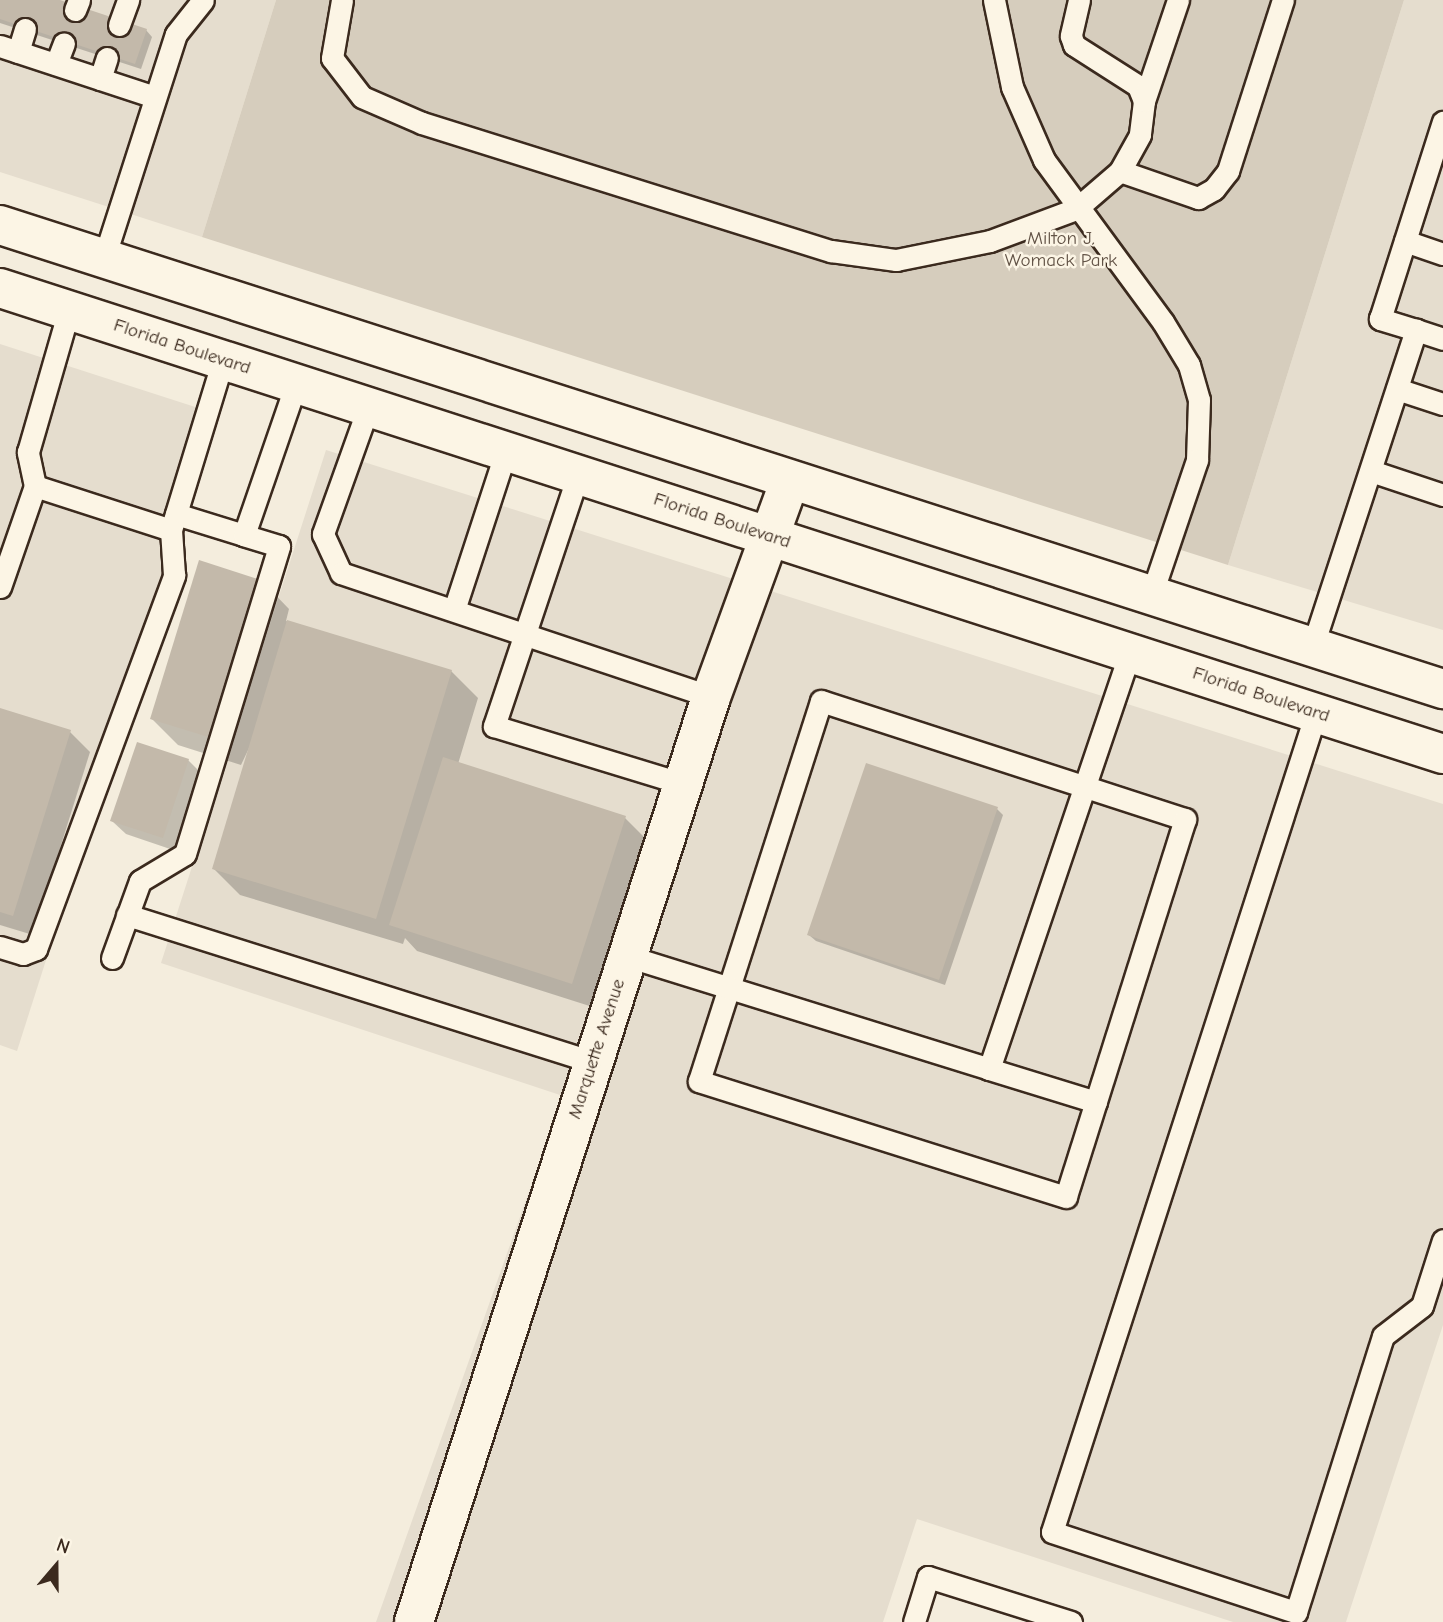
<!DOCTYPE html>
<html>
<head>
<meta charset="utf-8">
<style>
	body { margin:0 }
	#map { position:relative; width:1443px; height:1622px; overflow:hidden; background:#f4eddd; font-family:"Comic Neue",sans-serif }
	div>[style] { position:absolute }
	.built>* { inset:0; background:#e5ddce }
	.green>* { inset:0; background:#d6cdbd }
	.shadow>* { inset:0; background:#0003 }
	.building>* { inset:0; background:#c3b9aa }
	.roads { filter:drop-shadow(2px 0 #3b2a1e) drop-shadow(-2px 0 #3b2a1e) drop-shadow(0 2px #3b2a1e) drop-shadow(0 -2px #3b2a1e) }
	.service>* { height:21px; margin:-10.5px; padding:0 10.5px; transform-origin:10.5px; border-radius:10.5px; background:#fcf5e5 }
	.minor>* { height:38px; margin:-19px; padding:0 19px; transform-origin:19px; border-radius:19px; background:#fcf5e5 }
	.primary>* { height:38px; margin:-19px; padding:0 19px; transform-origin:19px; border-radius:19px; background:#fcf5e5 }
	span { translate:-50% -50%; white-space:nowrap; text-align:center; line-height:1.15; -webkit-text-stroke:5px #fcf5e5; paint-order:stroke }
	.park-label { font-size:19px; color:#625346 }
	.street-label { font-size:19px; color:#3b2a1e }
	.north { position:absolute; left:21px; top:1531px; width:70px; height:70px; -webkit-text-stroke:5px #fcf5e5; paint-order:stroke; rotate:20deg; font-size:19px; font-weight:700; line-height:28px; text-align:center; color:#3b2a1e }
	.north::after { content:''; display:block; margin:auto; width:24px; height:32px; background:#3b2a1e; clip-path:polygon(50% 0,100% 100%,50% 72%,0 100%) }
</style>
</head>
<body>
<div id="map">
	<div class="built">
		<i style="clip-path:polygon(0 0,276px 0,202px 237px,0 172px)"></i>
		<i style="clip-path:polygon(1404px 0,1443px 0,1443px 630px,1228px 565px)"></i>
		<i style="clip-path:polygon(0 344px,220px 415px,17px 1051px,0 1045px)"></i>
		<i style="clip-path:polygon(326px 450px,1443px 804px,1443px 1325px,1346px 1622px,1233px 1622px,917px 1519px,883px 1622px,376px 1622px,563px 1096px,161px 963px)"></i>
	</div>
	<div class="green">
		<i style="clip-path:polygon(276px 0,1404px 0,1228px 565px,202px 237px)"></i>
	</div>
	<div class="shadow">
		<i style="clip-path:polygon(0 0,54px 0,146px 30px,152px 37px,141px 69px,0 23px)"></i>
		<i style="clip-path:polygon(263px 582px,289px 609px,286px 621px,451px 671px,478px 698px,458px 764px,625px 818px,651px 844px,599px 1009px,417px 951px,405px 938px,403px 944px,240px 895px,214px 869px,251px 744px,241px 765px,178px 745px,152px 719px)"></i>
		<i style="clip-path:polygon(0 710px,70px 732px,90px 752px,33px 935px,0 925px)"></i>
		<i style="clip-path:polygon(188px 760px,202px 774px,176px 851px,126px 834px,112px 821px)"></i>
		<i style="clip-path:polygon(997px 809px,1003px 815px,945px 985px,816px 941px,809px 935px)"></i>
	</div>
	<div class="building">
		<i style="clip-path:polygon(0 0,60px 0,147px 29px,135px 64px,0 19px)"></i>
		<i style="clip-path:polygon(199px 560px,264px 581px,215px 739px,150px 719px)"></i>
		<i style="clip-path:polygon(287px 620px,452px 670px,376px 919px,212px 869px)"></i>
		<i style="clip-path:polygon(0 708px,71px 730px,13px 916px,0 912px)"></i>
		<i style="clip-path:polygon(137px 742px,189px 759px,163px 838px,110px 821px)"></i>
		<i style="clip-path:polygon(443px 757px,626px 816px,572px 984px,389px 925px)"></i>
		<i style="clip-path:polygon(866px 763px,998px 807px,939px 980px,807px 935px)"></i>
	</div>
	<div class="roads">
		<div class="service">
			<i style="left:342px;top:0;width:59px;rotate:99.8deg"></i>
			<i style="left:332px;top:58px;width:49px;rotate:52.4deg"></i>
			<i style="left:362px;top:97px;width:65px;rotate:23.4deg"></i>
			<i style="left:422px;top:123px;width:429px;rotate:17.4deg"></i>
			<i style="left:831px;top:251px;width:66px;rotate:7.9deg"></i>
			<i style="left:896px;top:260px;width:96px;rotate:-11.4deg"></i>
			<i style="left:990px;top:241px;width:92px;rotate:-20.4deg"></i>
			<i style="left:1076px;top:209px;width:58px;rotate:-40.8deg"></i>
			<i style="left:1120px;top:171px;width:83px;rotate:19.1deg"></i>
			<i style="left:1198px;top:198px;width:18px;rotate:-29deg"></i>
			<i style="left:1214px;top:189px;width:23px;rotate:-52deg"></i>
			<i style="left:1228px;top:171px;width:180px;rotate:-72.2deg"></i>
			<i style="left:994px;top:0;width:89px;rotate:78.3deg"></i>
			<i style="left:1012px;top:87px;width:80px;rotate:66.3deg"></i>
			<i style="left:1044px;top:160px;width:201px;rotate:53.7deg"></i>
			<i style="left:1163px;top:322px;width:50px;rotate:58.8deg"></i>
			<i style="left:1189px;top:365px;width:36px;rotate:74deg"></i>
			<i style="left:1199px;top:400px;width:60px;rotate:91.9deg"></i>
			<i style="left:1197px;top:460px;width:144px;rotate:108.7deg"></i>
			<i style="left:1079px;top:0;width:37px;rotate:103deg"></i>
			<i style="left:1071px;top:36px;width:9px;rotate:72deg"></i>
			<i style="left:1074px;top:45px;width:76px;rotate:32.6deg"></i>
			<i style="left:1138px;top:86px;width:16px;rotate:68deg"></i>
			<i style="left:1144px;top:101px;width:34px;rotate:97deg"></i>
			<i style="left:1140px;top:135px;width:41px;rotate:119.1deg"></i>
			<i style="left:75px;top:10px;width:11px;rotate:-68deg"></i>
			<i style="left:119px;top:25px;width:27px;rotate:-70deg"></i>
			<i style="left:0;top:46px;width:163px;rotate:18.2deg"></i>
			<i style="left:18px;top:52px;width:24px;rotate:-73deg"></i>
			<i style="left:56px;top:64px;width:22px;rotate:-69deg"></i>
			<i style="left:100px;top:79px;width:22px;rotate:-72deg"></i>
			<i style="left:1144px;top:101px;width:107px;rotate:-71.4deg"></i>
			<i style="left:1405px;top:241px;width:40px;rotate:18.9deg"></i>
			<i style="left:104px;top:258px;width:235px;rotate:-72.2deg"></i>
			<i style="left:176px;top:34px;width:43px;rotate:-51.5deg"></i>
			<i style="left:1416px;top:330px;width:38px;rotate:-163deg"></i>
			<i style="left:1380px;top:319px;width:207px;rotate:-72.3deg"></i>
			<i style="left:1397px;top:389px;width:48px;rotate:18.1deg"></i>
			<i style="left:368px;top:408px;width:134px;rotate:109.7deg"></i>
			<i style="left:323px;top:534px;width:43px;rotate:65.2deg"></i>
			<i style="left:341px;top:573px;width:390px;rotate:18.5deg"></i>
			<i style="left:1371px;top:471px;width:76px;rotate:18.4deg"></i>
			<i style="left:578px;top:475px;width:265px;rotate:108.5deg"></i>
			<i style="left:494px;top:726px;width:199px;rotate:17deg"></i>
			<i style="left:35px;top:486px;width:143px;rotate:17.9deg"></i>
			<i style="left:171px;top:530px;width:178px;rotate:-73deg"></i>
			<i style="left:176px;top:514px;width:71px;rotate:17.2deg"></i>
			<i style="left:0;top:587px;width:107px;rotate:-70.9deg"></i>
			<i style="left:35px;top:486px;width:35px;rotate:-102deg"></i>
			<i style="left:28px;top:452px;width:148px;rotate:-73.9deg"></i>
			<i style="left:454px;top:610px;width:167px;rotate:-71.9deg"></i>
			<i style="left:1312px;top:648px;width:335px;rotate:-71.9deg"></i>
			<i style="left:1416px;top:330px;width:28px;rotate:18deg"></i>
			<i style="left:821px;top:701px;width:383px;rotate:18deg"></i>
			<i style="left:1185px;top:819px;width:396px;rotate:107.5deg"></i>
			<i style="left:1066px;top:1197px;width:385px;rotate:-162.5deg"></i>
			<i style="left:699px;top:1081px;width:399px;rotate:-72.2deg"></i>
			<i style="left:1316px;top:713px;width:860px;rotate:107.87deg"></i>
			<i style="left:1052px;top:1532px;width:257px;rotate:18.2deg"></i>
			<i style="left:1296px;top:1612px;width:289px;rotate:-72.5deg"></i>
			<i style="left:1383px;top:1336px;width:49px;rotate:-37.6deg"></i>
			<i style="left:1422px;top:1306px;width:69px;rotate:-72.3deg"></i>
			<i style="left:127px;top:915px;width:489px;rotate:17.5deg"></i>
			<i style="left:0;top:947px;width:24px;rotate:17deg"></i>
			<i style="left:23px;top:954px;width:14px;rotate:-21deg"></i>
			<i style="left:36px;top:949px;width:399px;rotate:-69.7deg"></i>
			<i style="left:174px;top:575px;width:45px;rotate:-93.8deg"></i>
			<i style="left:627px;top:956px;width:379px;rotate:17.3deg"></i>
			<i style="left:989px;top:1069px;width:439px;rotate:-71.3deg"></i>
			<i style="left:112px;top:958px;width:82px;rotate:-70deg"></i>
			<i style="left:140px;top:881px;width:52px;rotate:-31deg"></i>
			<i style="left:185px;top:854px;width:322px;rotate:-73deg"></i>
			<i style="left:279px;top:546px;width:37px;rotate:-163deg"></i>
			<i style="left:244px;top:535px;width:160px;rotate:-71deg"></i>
			<i style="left:989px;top:1069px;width:112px;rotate:17.1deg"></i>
			<i style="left:914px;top:1622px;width:47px;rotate:-72.7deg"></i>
			<i style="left:928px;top:1577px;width:150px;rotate:17.5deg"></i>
		</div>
		<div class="minor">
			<i style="left:414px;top:1622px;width:972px;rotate:-72.2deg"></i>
			<i style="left:711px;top:697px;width:231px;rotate:-70deg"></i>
		</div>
		<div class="primary">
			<i style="left:0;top:225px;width:1516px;rotate:17.83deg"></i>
			<i style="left:0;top:288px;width:1516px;rotate:17.9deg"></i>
		</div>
	</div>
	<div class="park-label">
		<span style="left:1061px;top:250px">Milton J.<br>Womack Park</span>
	</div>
	<div class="street-label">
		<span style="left:182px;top:347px;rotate:18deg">Florida Boulevard</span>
		<span style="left:722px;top:521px;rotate:18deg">Florida Boulevard</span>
		<span style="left:1261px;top:695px;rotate:18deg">Florida Boulevard</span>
		<span style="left:597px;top:1049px;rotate:-72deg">Marquette Avenue</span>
	</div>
	<div class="north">N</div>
</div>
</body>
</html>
